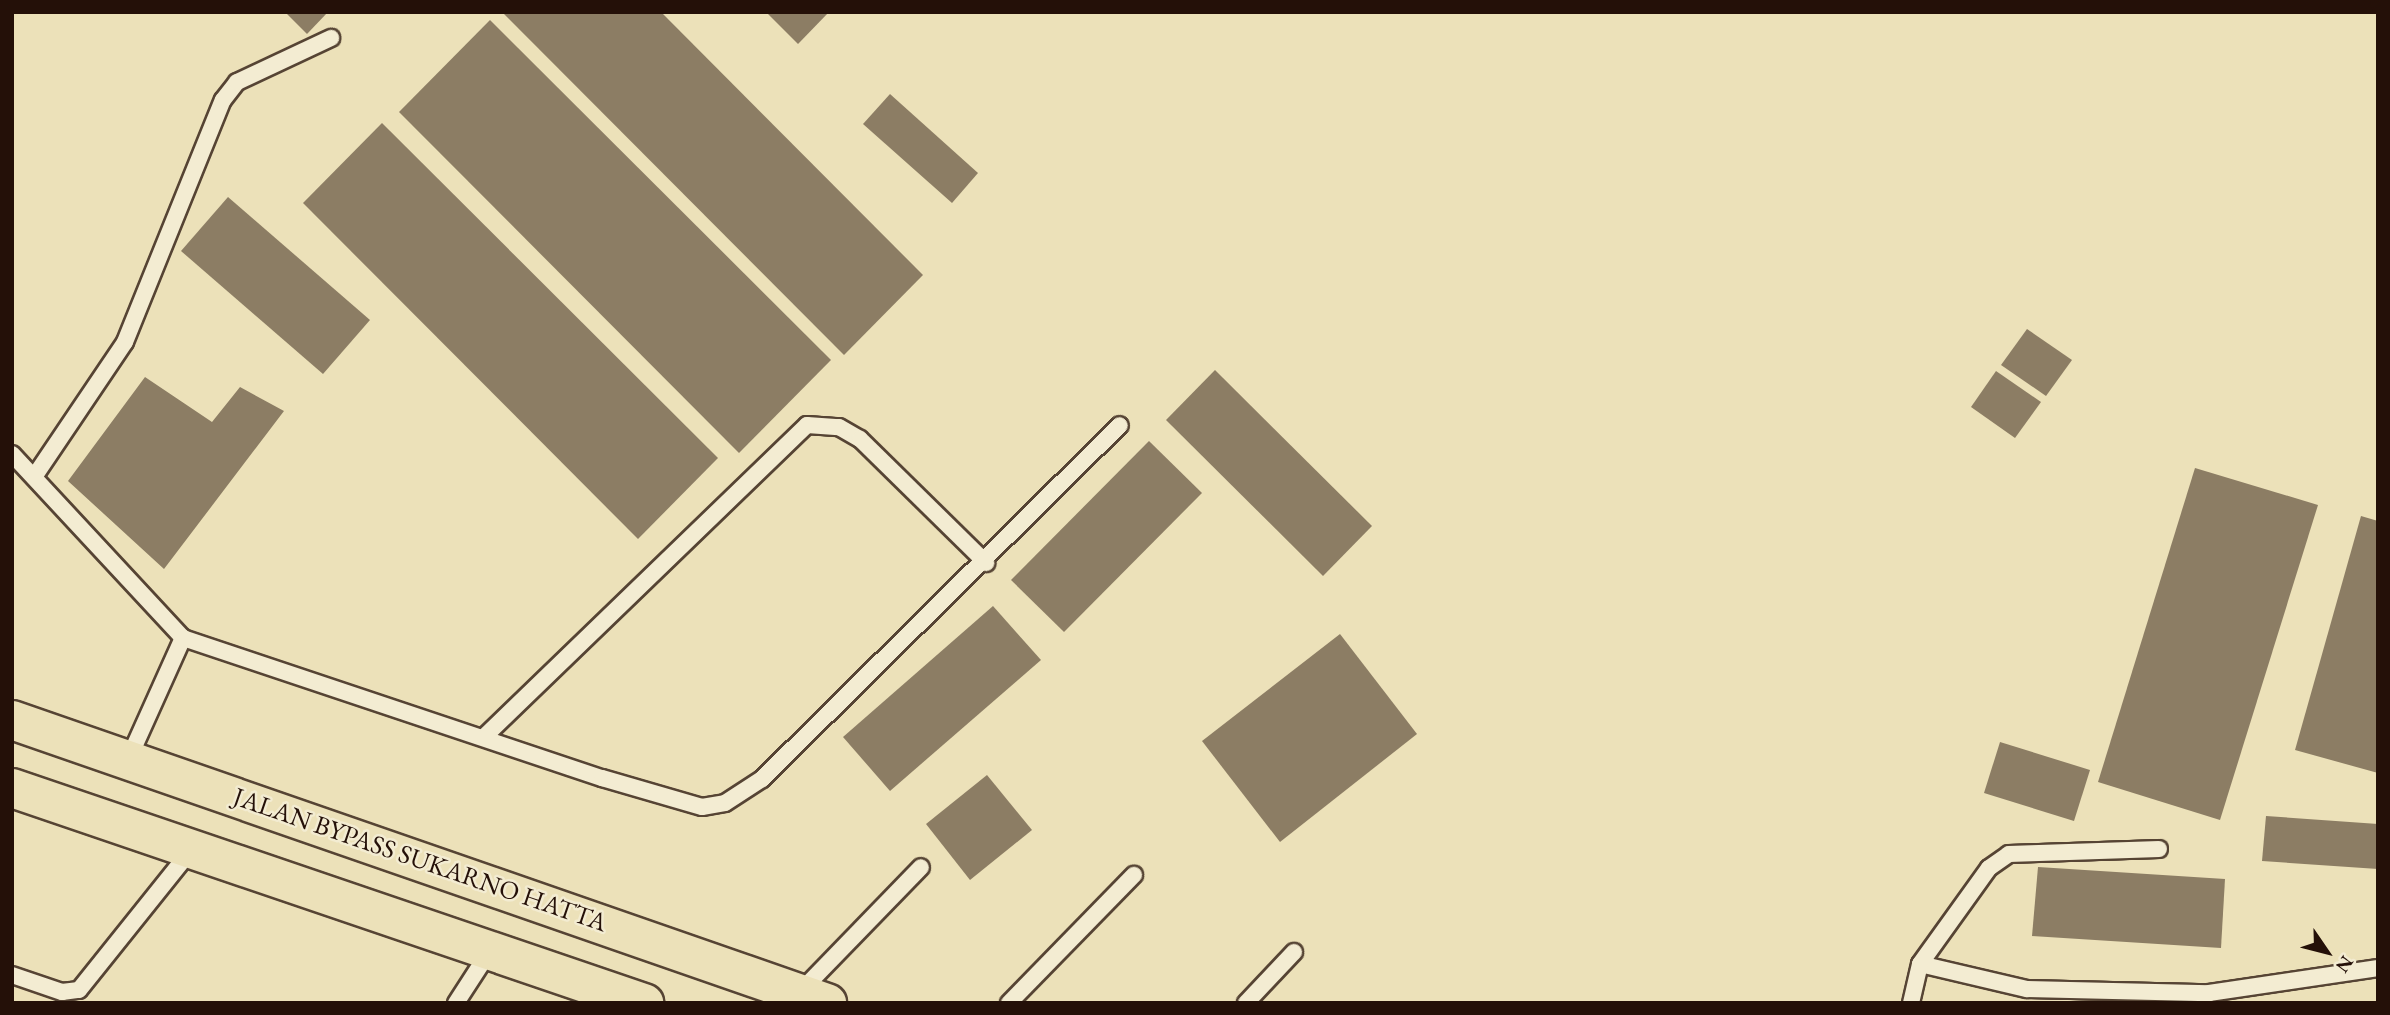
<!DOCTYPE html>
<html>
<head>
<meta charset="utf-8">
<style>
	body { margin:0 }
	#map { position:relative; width:2390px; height:1015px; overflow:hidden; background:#ece1b9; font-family:"EB Garamond",serif }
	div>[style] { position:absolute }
	.building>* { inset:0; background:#8c7d64 }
	.roads { filter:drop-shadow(2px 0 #564434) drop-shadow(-2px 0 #564434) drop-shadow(0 2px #564434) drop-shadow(0 -2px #564434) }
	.service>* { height:16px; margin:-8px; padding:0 8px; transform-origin:8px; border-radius:8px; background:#f3ecd2 }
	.trunk>* { height:38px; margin:-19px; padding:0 19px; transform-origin:19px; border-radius:19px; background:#ece1b9 }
	span { translate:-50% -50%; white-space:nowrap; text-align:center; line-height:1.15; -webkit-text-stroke:5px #f3ecd2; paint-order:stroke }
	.street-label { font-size:26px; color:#241008 }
	.frame { position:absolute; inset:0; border:14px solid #241008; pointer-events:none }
	.north { position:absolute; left:2292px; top:917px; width:70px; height:70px; -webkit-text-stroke:5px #f3ecd2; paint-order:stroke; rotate:125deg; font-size:19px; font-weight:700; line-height:28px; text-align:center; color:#241008 }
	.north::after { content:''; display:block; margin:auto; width:24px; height:32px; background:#241008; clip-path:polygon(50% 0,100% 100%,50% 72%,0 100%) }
</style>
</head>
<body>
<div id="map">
	<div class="building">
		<i style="clip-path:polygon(285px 12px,328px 12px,307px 34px)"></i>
		<i style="clip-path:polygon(502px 12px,661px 12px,923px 275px,844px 355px)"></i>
		<i style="clip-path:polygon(766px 12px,829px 12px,798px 44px)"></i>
		<i style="clip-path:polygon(490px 20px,831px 360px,739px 453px,399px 112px)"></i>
		<i style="clip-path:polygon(890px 94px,978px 173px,952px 203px,863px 124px)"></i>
		<i style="clip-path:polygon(382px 123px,718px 458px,638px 539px,303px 203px)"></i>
		<i style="clip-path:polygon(228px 197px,370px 320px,323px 374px,181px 251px)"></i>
		<i style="clip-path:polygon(2027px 329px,2072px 360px,2046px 396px,2001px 365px)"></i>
		<i style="clip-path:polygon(1215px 370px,1372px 526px,1323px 576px,1166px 420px)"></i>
		<i style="clip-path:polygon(1996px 371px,2041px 402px,2015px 438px,1971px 407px)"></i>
		<i style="clip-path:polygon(145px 377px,212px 422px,240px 387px,284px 411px,164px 569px,68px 481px)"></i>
		<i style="clip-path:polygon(1149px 441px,1202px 493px,1064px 632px,1011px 580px)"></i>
		<i style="clip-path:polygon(2195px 468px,2318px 505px,2220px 820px,2098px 782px)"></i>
		<i style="clip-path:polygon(2361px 516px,2378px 521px,2378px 773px,2295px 750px)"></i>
		<i style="clip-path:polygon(993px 606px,1041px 660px,890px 791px,843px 737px)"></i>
		<i style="clip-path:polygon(1340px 634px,1417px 734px,1280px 842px,1202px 741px)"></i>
		<i style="clip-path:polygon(2000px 742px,2090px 770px,2074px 821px,1984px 793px)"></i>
		<i style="clip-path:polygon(987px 775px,1032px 830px,970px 880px,926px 824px)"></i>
		<i style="clip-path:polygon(2266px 816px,2378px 824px,2378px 869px,2262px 861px)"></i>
		<i style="clip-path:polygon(2038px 867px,2225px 879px,2221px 948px,2032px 936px)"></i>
	</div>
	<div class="roads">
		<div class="service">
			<i style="left:12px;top:454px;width:251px;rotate:47.1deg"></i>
			<i style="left:34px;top:477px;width:163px;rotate:-56deg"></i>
			<i style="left:125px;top:342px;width:261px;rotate:-68deg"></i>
			<i style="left:223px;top:100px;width:23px;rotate:-52deg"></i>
			<i style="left:237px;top:82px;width:104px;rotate:-25.1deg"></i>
			<i style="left:484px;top:737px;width:449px;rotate:-44deg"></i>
			<i style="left:807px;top:425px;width:32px;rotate:4deg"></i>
			<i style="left:839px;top:427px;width:24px;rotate:30deg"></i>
			<i style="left:860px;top:439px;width:177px;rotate:44.5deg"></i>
			<i style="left:129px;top:758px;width:132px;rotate:-65.8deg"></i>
			<i style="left:183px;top:638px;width:442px;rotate:18.5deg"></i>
			<i style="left:602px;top:778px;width:104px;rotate:16.2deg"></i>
			<i style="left:702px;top:807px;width:23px;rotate:-10deg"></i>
			<i style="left:725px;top:803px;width:44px;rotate:-33deg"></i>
			<i style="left:762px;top:779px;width:503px;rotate:-44.68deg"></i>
			<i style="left:1920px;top:964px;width:110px;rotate:13.2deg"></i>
			<i style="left:2027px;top:989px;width:182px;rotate:1.3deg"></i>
			<i style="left:2209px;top:993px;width:171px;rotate:-8.4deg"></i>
			<i style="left:12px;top:975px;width:53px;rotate:18.8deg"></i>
			<i style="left:62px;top:992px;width:17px;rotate:-7deg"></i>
			<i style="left:79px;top:990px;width:179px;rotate:-51.3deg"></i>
			<i style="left:799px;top:993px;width:175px;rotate:-45.9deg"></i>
			<i style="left:456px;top:1003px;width:61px;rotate:-57.1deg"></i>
			<i style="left:1009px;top:1003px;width:179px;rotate:-45.7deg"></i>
			<i style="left:1246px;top:1003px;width:70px;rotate:-46.7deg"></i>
			<i style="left:1911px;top:1003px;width:40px;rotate:-77deg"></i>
			<i style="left:1920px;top:964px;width:118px;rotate:-54.3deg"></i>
			<i style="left:1989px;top:868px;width:24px;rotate:-35deg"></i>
			<i style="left:2009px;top:854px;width:150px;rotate:-1.9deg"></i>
		</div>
		<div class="trunk">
			<i style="left:12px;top:720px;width:863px;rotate:19.15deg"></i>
			<i style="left:12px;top:788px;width:668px;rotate:18.79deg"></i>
		</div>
	</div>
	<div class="street-label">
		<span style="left:420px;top:860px;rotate:19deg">JALAN BYPASS SUKARNO HATTA</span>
	</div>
	<div class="frame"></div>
	<div class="north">N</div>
</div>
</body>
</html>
